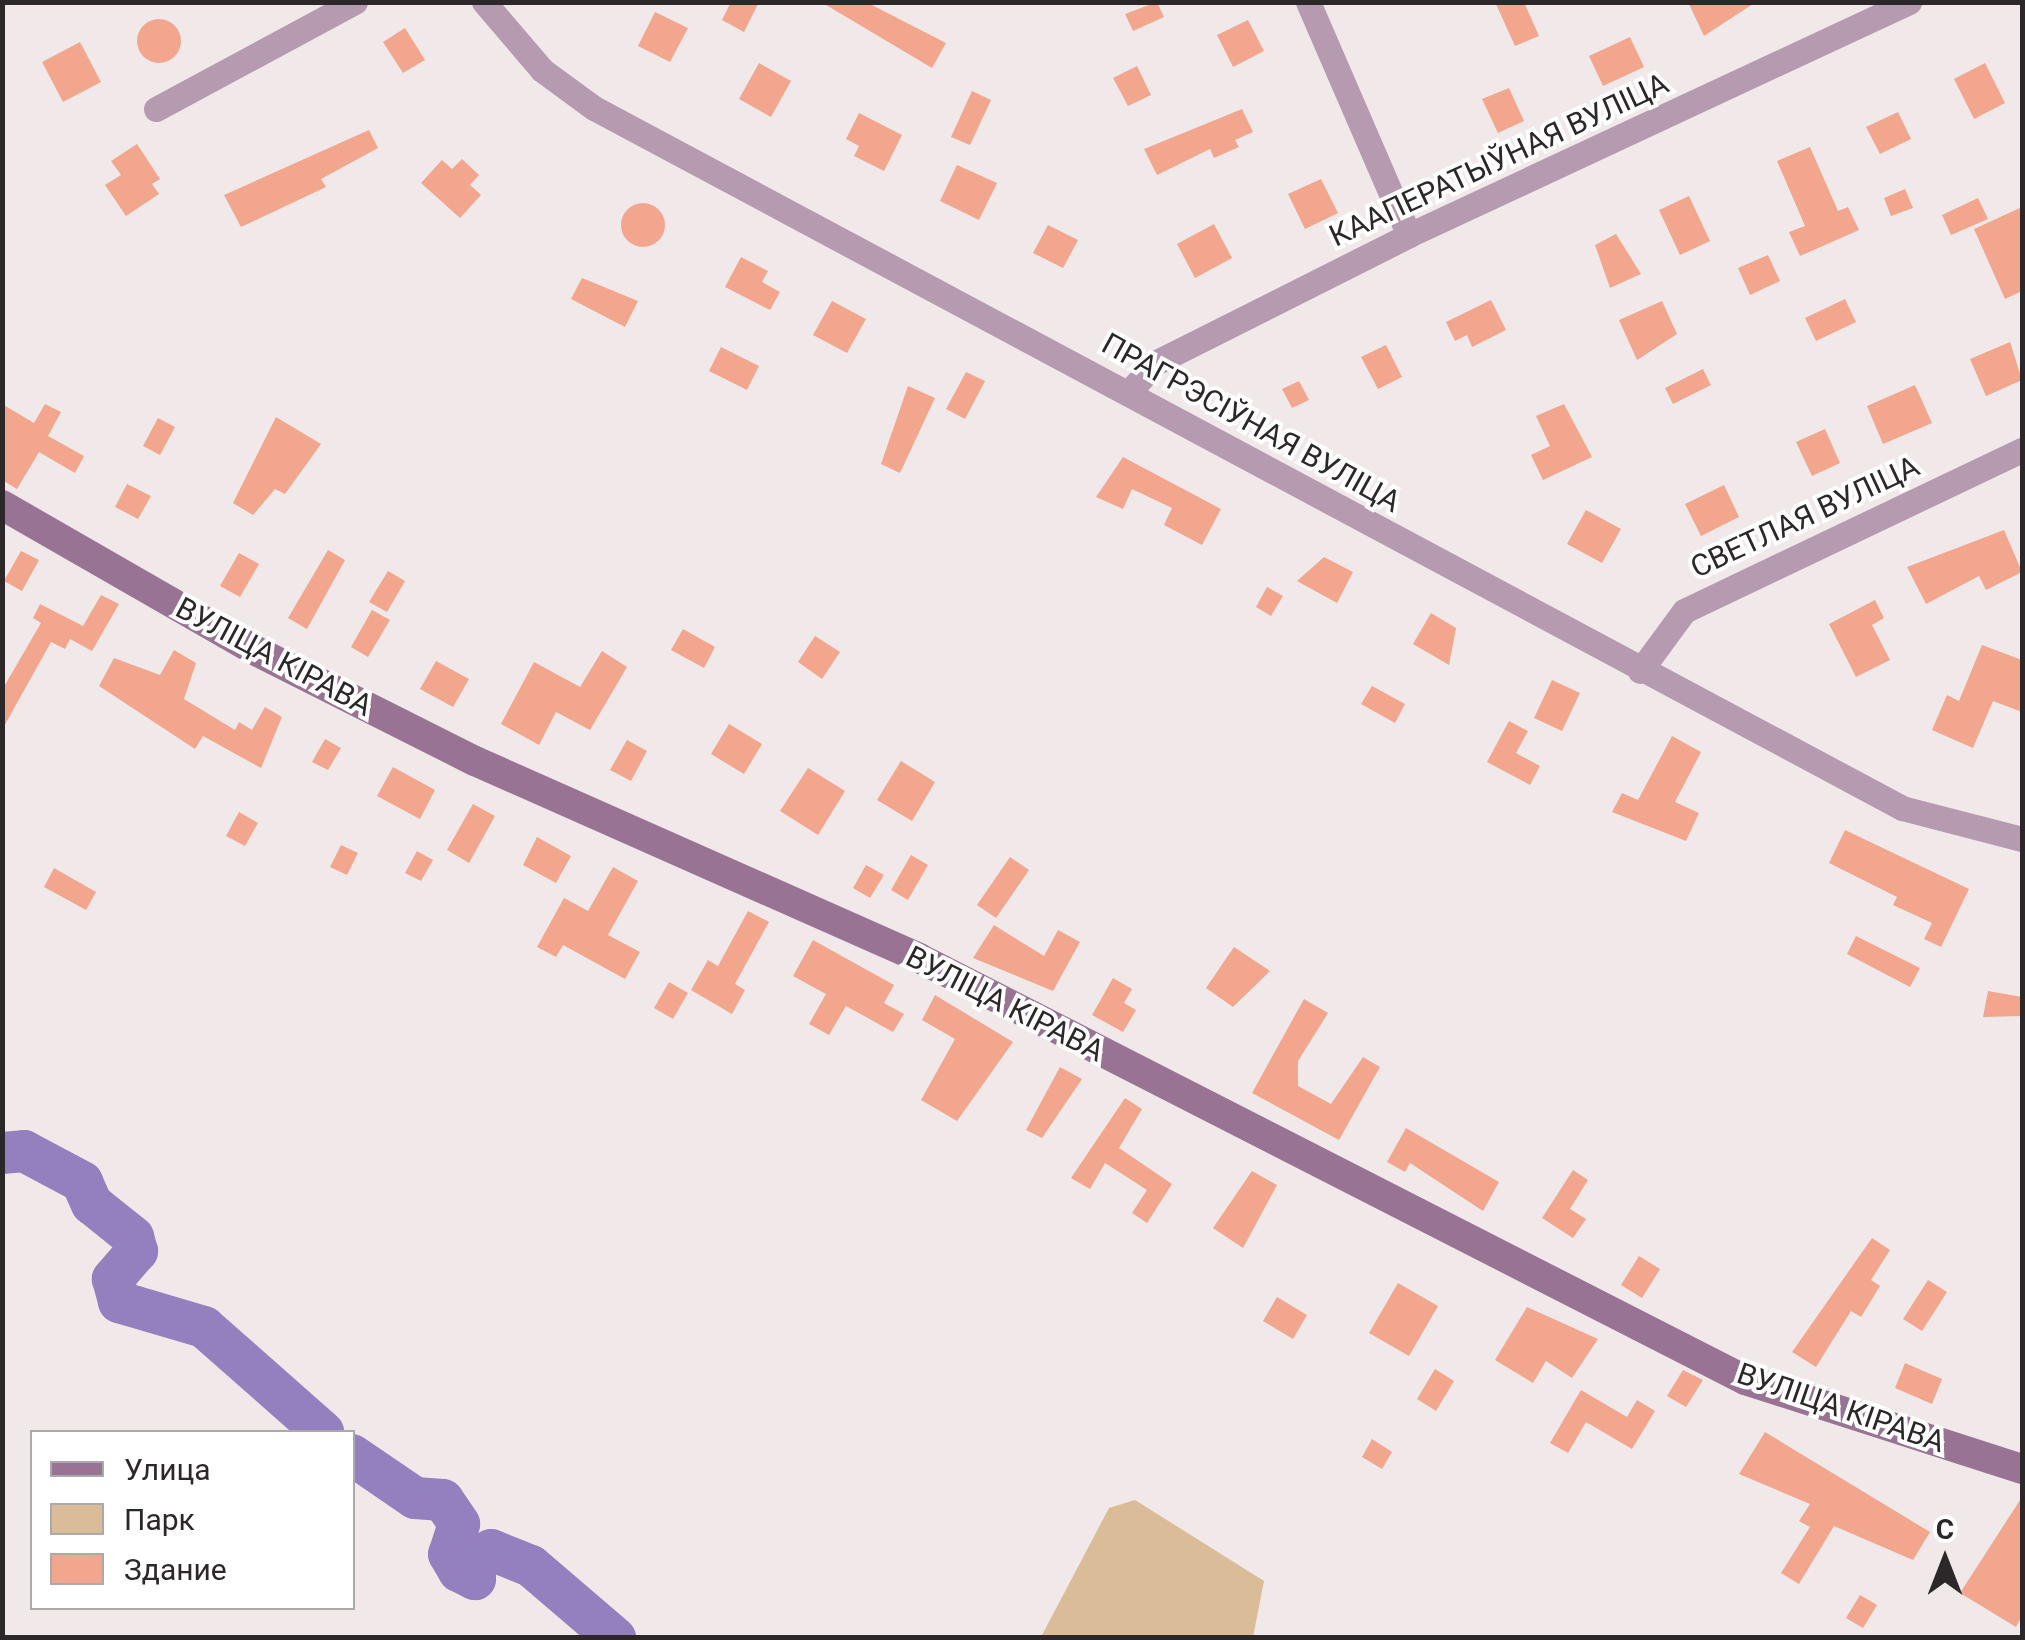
<!DOCTYPE html>
<html>
<head>
<meta charset="utf-8">
<style>
	body { margin:0 }
	#map { position:relative; width:2025px; height:1640px; overflow:hidden; background:#f1e8e9; font-family:Roboto,sans-serif }
	div>[style] { position:absolute }
	.green>* { inset:0; background:#dabc98 }
	.river>* { height:42px; margin:-21px; padding:0 21px; transform-origin:21px; border-radius:21px; background:#947fbf }
	.building>* { inset:0; background:#f2a68e }
	.round { border-radius:50% }
	.street>* { height:25px; margin:-12.5px; padding:0 12.5px; transform-origin:12.5px; border-radius:12.5px; background:#b59ab0 }
	.secondary>* { height:30px; margin:-15px; padding:0 15px; transform-origin:15px; border-radius:15px; background:#997393 }
	span { translate:-50% -50%; white-space:nowrap; text-align:center; line-height:1.15; -webkit-text-stroke:8px #fff; paint-order:stroke }
	.street-label { font-size:30px; color:#2c2829 }
	.frame { position:absolute; inset:0; border:5px solid #2c2829; pointer-events:none }
	.legend { position:absolute; left:30px; top:1430px; width:325px; height:180px; box-sizing:border-box; background:#fff; border:2px solid #aba9a9; margin:0; padding:12px 18px; list-style:none; font-size:30px; color:#2c2829 }
	.legend li { display:flex; align-items:center; gap:20px; height:50px }
	.legend b { width:50px; border:2px solid #aba9a9 }
	.north { position:absolute; left:1895px; top:1510px; width:100px; height:100px; -webkit-text-stroke:8px #fff; paint-order:stroke; rotate:0deg; font-size:28px; font-weight:700; line-height:40px; text-align:center; color:#2c2829 }
	.north::after { content:''; display:block; margin:auto; width:35px; height:45px; background:#2c2829; clip-path:polygon(50% 0,100% 100%,50% 72%,0 100%) }
</style>
</head>
<body>
<div id="map">
	<div class="green">
		<i style="clip-path:polygon(1135px 1500px,1264px 1581px,1253px 1637px,1041px 1637px,1109px 1508px)"></i>
	</div>
	<div class="river">
		<i style="left:2px;top:1153px;width:22px;rotate:-5deg"></i>
		<i style="left:24px;top:1151px;width:66px;rotate:28.1deg"></i>
		<i style="left:82px;top:1182px;width:24px;rotate:66deg"></i>
		<i style="left:92px;top:1204px;width:53px;rotate:38.8deg"></i>
		<i style="left:133px;top:1237px;width:15px;rotate:74deg"></i>
		<i style="left:137px;top:1251px;width:37px;rotate:131deg"></i>
		<i style="left:113px;top:1279px;width:24px;rotate:75deg"></i>
		<i style="left:119px;top:1302px;width:89px;rotate:16.4deg"></i>
		<i style="left:204px;top:1327px;width:159px;rotate:41.4deg"></i>
		<i style="left:352px;top:1455px;width:76px;rotate:34.3deg"></i>
		<i style="left:415px;top:1498px;width:28px;rotate:4deg"></i>
		<i style="left:443px;top:1500px;width:29px;rotate:56deg"></i>
		<i style="left:459px;top:1524px;width:32px;rotate:108deg"></i>
		<i style="left:449px;top:1554px;width:20px;rotate:60deg"></i>
		<i style="left:459px;top:1571px;width:18px;rotate:27deg"></i>
		<i style="left:475px;top:1579px;width:19px;rotate:-93deg"></i>
		<i style="left:474px;top:1560px;width:20px;rotate:-30deg"></i>
		<i style="left:491px;top:1550px;width:43px;rotate:21.8deg"></i>
		<i style="left:531px;top:1566px;width:111px;rotate:40.6deg"></i>
	</div>
	<div class="building">
		<i style="clip-path:polygon(731px 2px,759px 2px,744px 32px,722px 20px)"></i>
		<i style="clip-path:polygon(821px 2px,866px 2px,946px 43px,932px 68px)"></i>
		<i style="clip-path:polygon(1157px 2px,1164px 17px,1133px 31px,1125px 14px)"></i>
		<i style="clip-path:polygon(1495px 2px,1524px 2px,1539px 36px,1515px 46px)"></i>
		<i style="clip-path:polygon(1688px 2px,1756px 2px,1704px 36px)"></i>
		<i style="clip-path:polygon(655px 12px,688px 28px,670px 62px,638px 46px)"></i>
		<i class="round" style="left:137px;top:19px;width:44px;height:44px"></i>
		<i style="clip-path:polygon(1248px 20px,1264px 51px,1233px 67px,1217px 35px)"></i>
		<i style="clip-path:polygon(405px 28px,425px 60px,403px 73px,383px 42px)"></i>
		<i style="clip-path:polygon(1630px 37px,1644px 67px,1603px 86px,1589px 56px)"></i>
		<i style="clip-path:polygon(80px 42px,101px 82px,63px 102px,42px 62px)"></i>
		<i style="clip-path:polygon(759px 63px,791px 81px,771px 117px,739px 99px)"></i>
		<i style="clip-path:polygon(1985px 63px,2005px 103px,1974px 119px,1954px 79px)"></i>
		<i style="clip-path:polygon(1137px 66px,1151px 95px,1128px 106px,1113px 78px)"></i>
		<i style="clip-path:polygon(1509px 88px,1524px 121px,1498px 133px,1482px 99px)"></i>
		<i style="clip-path:polygon(972px 91px,991px 100px,970px 145px,951px 137px)"></i>
		<i style="clip-path:polygon(1242px 109px,1253px 132px,1235px 140px,1239px 147px,1214px 158px,1210px 149px,1157px 175px,1144px 149px)"></i>
		<i style="clip-path:polygon(1898px 112px,1911px 139px,1880px 154px,1866px 127px)"></i>
		<i style="clip-path:polygon(859px 113px,902px 135px,884px 171px,854px 156px,859px 146px,846px 139px)"></i>
		<i style="clip-path:polygon(369px 130px,378px 148px,321px 179px,326px 187px,241px 227px,224px 195px)"></i>
		<i style="clip-path:polygon(137px 144px,160px 179px,152px 184px,159px 194px,126px 216px,105px 185px,121px 175px,111px 161px)"></i>
		<i style="clip-path:polygon(1810px 147px,1838px 211px,1848px 207px,1859px 230px,1800px 256px,1789px 232px,1805px 226px,1777px 161px)"></i>
		<i style="clip-path:polygon(462px 159px,479px 175px,470px 185px,481px 195px,460px 218px,421px 183px,442px 160px,452px 169px)"></i>
		<i style="clip-path:polygon(957px 165px,997px 183px,979px 220px,940px 201px)"></i>
		<i style="clip-path:polygon(1321px 179px,1338px 213px,1305px 229px,1288px 194px)"></i>
		<i style="clip-path:polygon(1905px 189px,1913px 208px,1891px 216px,1884px 198px)"></i>
		<i style="clip-path:polygon(1689px 196px,1710px 241px,1680px 255px,1659px 210px)"></i>
		<i style="clip-path:polygon(1978px 198px,1988px 219px,1951px 235px,1942px 215px)"></i>
		<i class="round" style="left:621px;top:203px;width:44px;height:44px"></i>
		<i style="clip-path:polygon(2022px 207px,2022px 291px,2005px 299px,1974px 229px)"></i>
		<i style="clip-path:polygon(1214px 224px,1232px 258px,1195px 278px,1177px 244px)"></i>
		<i style="clip-path:polygon(1048px 225px,1078px 240px,1063px 268px,1033px 253px)"></i>
		<i style="clip-path:polygon(1616px 234px,1641px 274px,1610px 288px,1595px 245px)"></i>
		<i style="clip-path:polygon(1768px 255px,1780px 281px,1750px 295px,1738px 268px)"></i>
		<i style="clip-path:polygon(741px 257px,768px 271px,762px 282px,780px 292px,770px 310px,725px 287px)"></i>
		<i style="clip-path:polygon(582px 278px,638px 301px,625px 327px,571px 299px)"></i>
		<i style="clip-path:polygon(1845px 299px,1856px 322px,1816px 341px,1805px 318px)"></i>
		<i style="clip-path:polygon(1491px 300px,1506px 330px,1472px 347px,1467px 335px,1455px 341px,1446px 322px)"></i>
		<i style="clip-path:polygon(832px 301px,866px 319px,847px 353px,813px 335px)"></i>
		<i style="clip-path:polygon(1662px 301px,1677px 334px,1637px 360px,1619px 320px)"></i>
		<i style="clip-path:polygon(2010px 342px,2022px 380px,1986px 396px,1970px 359px)"></i>
		<i style="clip-path:polygon(1386px 345px,1402px 377px,1378px 389px,1361px 357px)"></i>
		<i style="clip-path:polygon(721px 347px,759px 366px,747px 390px,709px 371px)"></i>
		<i style="clip-path:polygon(1703px 369px,1711px 385px,1673px 404px,1665px 388px)"></i>
		<i style="clip-path:polygon(966px 372px,985px 381px,965px 419px,946px 409px)"></i>
		<i style="clip-path:polygon(1299px 381px,1309px 400px,1292px 408px,1282px 389px)"></i>
		<i style="clip-path:polygon(1915px 385px,1932px 423px,1883px 444px,1867px 406px)"></i>
		<i style="clip-path:polygon(908px 386px,935px 398px,900px 473px,881px 464px)"></i>
		<i style="clip-path:polygon(2px 404px,34px 423px,45px 404px,61px 412px,48px 436px,84px 456px,75px 473px,39px 452px,17px 489px,2px 480px)"></i>
		<i style="clip-path:polygon(1564px 404px,1592px 457px,1543px 480px,1531px 455px,1550px 446px,1536px 416px)"></i>
		<i style="clip-path:polygon(276px 417px,321px 444px,285px 494px,275px 489px,253px 515px,233px 503px)"></i>
		<i style="clip-path:polygon(158px 418px,175px 427px,160px 455px,143px 446px)"></i>
		<i style="clip-path:polygon(1825px 429px,1840px 463px,1812px 476px,1796px 442px)"></i>
		<i style="clip-path:polygon(1123px 457px,1221px 509px,1202px 545px,1164px 525px,1172px 508px,1132px 489px,1123px 509px,1096px 497px)"></i>
		<i style="clip-path:polygon(127px 484px,151px 496px,138px 519px,115px 507px)"></i>
		<i style="clip-path:polygon(1724px 485px,1739px 517px,1701px 536px,1685px 504px)"></i>
		<i style="clip-path:polygon(1586px 510px,1621px 529px,1602px 563px,1567px 544px)"></i>
		<i style="clip-path:polygon(2004px 530px,2022px 572px,1986px 590px,1979px 576px,1926px 604px,1907px 567px)"></i>
		<i style="clip-path:polygon(328px 550px,345px 560px,307px 629px,288px 618px)"></i>
		<i style="clip-path:polygon(21px 551px,39px 560px,22px 591px,4px 581px)"></i>
		<i style="clip-path:polygon(239px 553px,259px 564px,240px 597px,220px 586px)"></i>
		<i style="clip-path:polygon(1324px 557px,1353px 572px,1337px 603px,1297px 581px)"></i>
		<i style="clip-path:polygon(388px 571px,405px 581px,387px 612px,369px 602px)"></i>
		<i style="clip-path:polygon(1267px 587px,1283px 596px,1271px 616px,1256px 607px)"></i>
		<i style="clip-path:polygon(101px 595px,119px 604px,92px 651px,70px 639px,65px 649px,51px 642px,2px 730px,2px 690px,41px 623px,33px 618px,40px 604px,83px 626px)"></i>
		<i style="clip-path:polygon(1875px 600px,1884px 618px,1872px 625px,1890px 660px,1856px 677px,1829px 624px)"></i>
		<i style="clip-path:polygon(372px 610px,390px 620px,368px 657px,351px 647px)"></i>
		<i style="clip-path:polygon(1431px 613px,1456px 628px,1449px 665px,1413px 644px)"></i>
		<i style="clip-path:polygon(683px 629px,715px 647px,704px 668px,671px 650px)"></i>
		<i style="clip-path:polygon(815px 636px,840px 652px,822px 679px,798px 662px)"></i>
		<i style="clip-path:polygon(1982px 645px,2022px 660px,2022px 712px,1993px 701px,1973px 748px,1932px 730px,1947px 695px,1959px 701px)"></i>
		<i style="clip-path:polygon(174px 650px,196px 663px,184px 699px,235px 730px,239px 722px,252px 730px,265px 707px,282px 717px,261px 768px,203px 736px,195px 749px,99px 686px,114px 658px,160px 675px)"></i>
		<i style="clip-path:polygon(602px 651px,627px 667px,590px 730px,556px 712px,539px 745px,501px 724px,534px 662px,580px 687px)"></i>
		<i style="clip-path:polygon(436px 661px,469px 679px,453px 707px,420px 689px)"></i>
		<i style="clip-path:polygon(1552px 680px,1580px 693px,1562px 731px,1534px 718px)"></i>
		<i style="clip-path:polygon(1372px 686px,1405px 704px,1395px 723px,1361px 704px)"></i>
		<i style="clip-path:polygon(1509px 721px,1528px 731px,1516px 753px,1540px 766px,1530px 785px,1487px 762px)"></i>
		<i style="clip-path:polygon(729px 724px,762px 744px,744px 774px,711px 754px)"></i>
		<i style="clip-path:polygon(1672px 736px,1701px 752px,1675px 802px,1699px 813px,1686px 841px,1612px 812px,1622px 793px,1638px 800px)"></i>
		<i style="clip-path:polygon(325px 739px,341px 748px,328px 770px,312px 762px)"></i>
		<i style="clip-path:polygon(627px 740px,647px 751px,631px 781px,610px 770px)"></i>
		<i style="clip-path:polygon(901px 761px,935px 782px,912px 821px,877px 800px)"></i>
		<i style="clip-path:polygon(393px 767px,435px 790px,420px 819px,377px 796px)"></i>
		<i style="clip-path:polygon(808px 768px,845px 791px,818px 835px,780px 811px)"></i>
		<i style="clip-path:polygon(473px 804px,495px 816px,469px 863px,447px 850px)"></i>
		<i style="clip-path:polygon(239px 812px,258px 823px,245px 846px,226px 836px)"></i>
		<i style="clip-path:polygon(1845px 830px,1969px 889px,1941px 947px,1924px 939px,1932px 923px,1893px 905px,1897px 897px,1829px 863px)"></i>
		<i style="clip-path:polygon(537px 837px,571px 856px,556px 883px,523px 865px)"></i>
		<i style="clip-path:polygon(341px 845px,358px 853px,347px 875px,330px 867px)"></i>
		<i style="clip-path:polygon(417px 851px,433px 860px,421px 881px,405px 873px)"></i>
		<i style="clip-path:polygon(911px 855px,928px 865px,908px 900px,891px 890px)"></i>
		<i style="clip-path:polygon(1010px 857px,1029px 870px,996px 918px,977px 905px)"></i>
		<i style="clip-path:polygon(866px 865px,884px 875px,870px 898px,853px 888px)"></i>
		<i style="clip-path:polygon(613px 867px,638px 881px,608px 935px,640px 952px,625px 979px,563px 945px,556px 957px,537px 947px,564px 898px,588px 911px)"></i>
		<i style="clip-path:polygon(54px 868px,96px 892px,86px 910px,44px 887px)"></i>
		<i style="clip-path:polygon(748px 911px,769px 922px,735px 984px,745px 990px,732px 1014px,691px 990px,708px 960px,718px 966px)"></i>
		<i style="clip-path:polygon(994px 925px,1044px 956px,1058px 930px,1080px 942px,1053px 991px,973px 958px)"></i>
		<i style="clip-path:polygon(1856px 936px,1920px 968px,1910px 987px,1847px 954px)"></i>
		<i style="clip-path:polygon(813px 940px,894px 985px,884px 1003px,904px 1014px,893px 1032px,846px 1006px,829px 1035px,809px 1024px,826px 994px,793px 976px)"></i>
		<i style="clip-path:polygon(1234px 947px,1270px 971px,1233px 1007px,1206px 988px)"></i>
		<i style="clip-path:polygon(1113px 978px,1132px 989px,1124px 1003px,1136px 1010px,1123px 1032px,1092px 1015px)"></i>
		<i style="clip-path:polygon(669px 982px,688px 993px,673px 1019px,654px 1008px)"></i>
		<i style="clip-path:polygon(1988px 991px,2022px 997px,2022px 1016px,1983px 1017px)"></i>
		<i style="clip-path:polygon(935px 995px,1013px 1042px,957px 1121px,921px 1100px,955px 1039px,922px 1020px)"></i>
		<i style="clip-path:polygon(1304px 999px,1328px 1013px,1298px 1061px,1298px 1086px,1331px 1104px,1363px 1057px,1380px 1067px,1339px 1140px,1252px 1093px)"></i>
		<i style="clip-path:polygon(1060px 1067px,1082px 1079px,1042px 1138px,1026px 1130px)"></i>
		<i style="clip-path:polygon(1125px 1098px,1142px 1109px,1119px 1148px,1172px 1184px,1147px 1223px,1132px 1213px,1147px 1190px,1105px 1163px,1090px 1189px,1071px 1178px)"></i>
		<i style="clip-path:polygon(1406px 1128px,1499px 1182px,1483px 1211px,1410px 1163px,1405px 1172px,1387px 1162px)"></i>
		<i style="clip-path:polygon(1573px 1170px,1588px 1180px,1570px 1209px,1586px 1219px,1573px 1238px,1542px 1218px)"></i>
		<i style="clip-path:polygon(1252px 1171px,1277px 1185px,1243px 1248px,1213px 1228px)"></i>
		<i style="clip-path:polygon(1872px 1238px,1890px 1250px,1871px 1280px,1880px 1286px,1861px 1317px,1851px 1311px,1816px 1367px,1792px 1352px)"></i>
		<i style="clip-path:polygon(1639px 1256px,1660px 1269px,1642px 1298px,1621px 1285px)"></i>
		<i style="clip-path:polygon(1928px 1280px,1947px 1292px,1922px 1331px,1903px 1319px)"></i>
		<i style="clip-path:polygon(1398px 1283px,1438px 1306px,1409px 1356px,1369px 1333px)"></i>
		<i style="clip-path:polygon(1277px 1297px,1307px 1315px,1293px 1339px,1263px 1321px)"></i>
		<i style="clip-path:polygon(1527px 1307px,1598px 1339px,1572px 1378px,1546px 1361px,1533px 1383px,1495px 1360px)"></i>
		<i style="clip-path:polygon(1905px 1363px,1942px 1379px,1932px 1404px,1895px 1388px)"></i>
		<i style="clip-path:polygon(1435px 1369px,1454px 1381px,1436px 1411px,1417px 1399px)"></i>
		<i style="clip-path:polygon(1683px 1370px,1703px 1380px,1686px 1407px,1667px 1396px)"></i>
		<i style="clip-path:polygon(1581px 1390px,1627px 1417px,1637px 1400px,1655px 1411px,1632px 1449px,1586px 1422px,1568px 1453px,1550px 1443px)"></i>
		<i style="clip-path:polygon(1765px 1432px,1930px 1532px,1913px 1560px,1834px 1526px,1799px 1584px,1781px 1573px,1810px 1527px,1799px 1521px,1810px 1504px,1739px 1474px)"></i>
		<i style="clip-path:polygon(1372px 1439px,1392px 1452px,1382px 1469px,1362px 1457px)"></i>
		<i style="clip-path:polygon(2022px 1497px,2022px 1616px,2016px 1627px,1960px 1593px)"></i>
		<i style="clip-path:polygon(1860px 1595px,1877px 1605px,1863px 1628px,1846px 1618px)"></i>
	</div>
	<div class="street">
		<i style="left:484px;top:2px;width:89px;rotate:49.5deg"></i>
		<i style="left:542px;top:70px;width:64px;rotate:36.2deg"></i>
		<i style="left:594px;top:108px;width:1484px;rotate:28.15deg"></i>
		<i style="left:1902px;top:808px;width:124px;rotate:14.5deg"></i>
		<i style="left:1308px;top:2px;width:254px;rotate:66.6deg"></i>
		<i style="left:156px;top:109px;width:226px;rotate:-28.3deg"></i>
		<i style="left:1129px;top:392px;width:39px;rotate:-48deg"></i>
		<i style="left:1155px;top:363px;width:284px;rotate:-26.7deg"></i>
		<i style="left:1409px;top:235px;width:552px;rotate:-24.99deg"></i>
		<i style="left:1640px;top:671px;width:74px;rotate:-53.7deg"></i>
		<i style="left:1684px;top:611px;width:374px;rotate:-25.5deg"></i>
	</div>
	<div class="secondary">
		<i style="left:2px;top:505px;width:291px;rotate:29.9deg"></i>
		<i style="left:254px;top:650px;width:247px;rotate:26.7deg"></i>
		<i style="left:475px;top:761px;width:486px;rotate:23.9deg"></i>
		<i style="left:919px;top:958px;width:928px;rotate:27.06deg"></i>
		<i style="left:1745px;top:1380px;width:291px;rotate:17.8deg"></i>
	</div>
	<div class="street-label">
		<span style="left:1499px;top:160px;rotate:-25deg">КААПЕРАТЫЎНАЯ ВУЛІЦА</span>
		<span style="left:1251px;top:423px;rotate:29deg">ПРАГРЭСІЎНАЯ ВУЛІЦА</span>
		<span style="left:1805px;top:517px;rotate:-25deg">СВЕТЛАЯ ВУЛІЦА</span>
		<span style="left:274px;top:657px;rotate:28deg">ВУЛІЦА КІРАВА</span>
		<span style="left:1005px;top:1004px;rotate:27deg">ВУЛІЦА КІРАВА</span>
		<span style="left:1841px;top:1408px;rotate:19deg">ВУЛІЦА КІРАВА</span>
	</div>
	<div class="frame"></div>
	<ul class="legend">
	<li><b style="height:12px;background:#997393"></b>Улица</li>
	<li><b style="height:28px;background:#dabc98"></b>Парк</li>
	<li><b style="height:28px;background:#f2a68e"></b>Здание</li>
	</ul>
	<div class="north">С</div>
</div>
</body>
</html>
